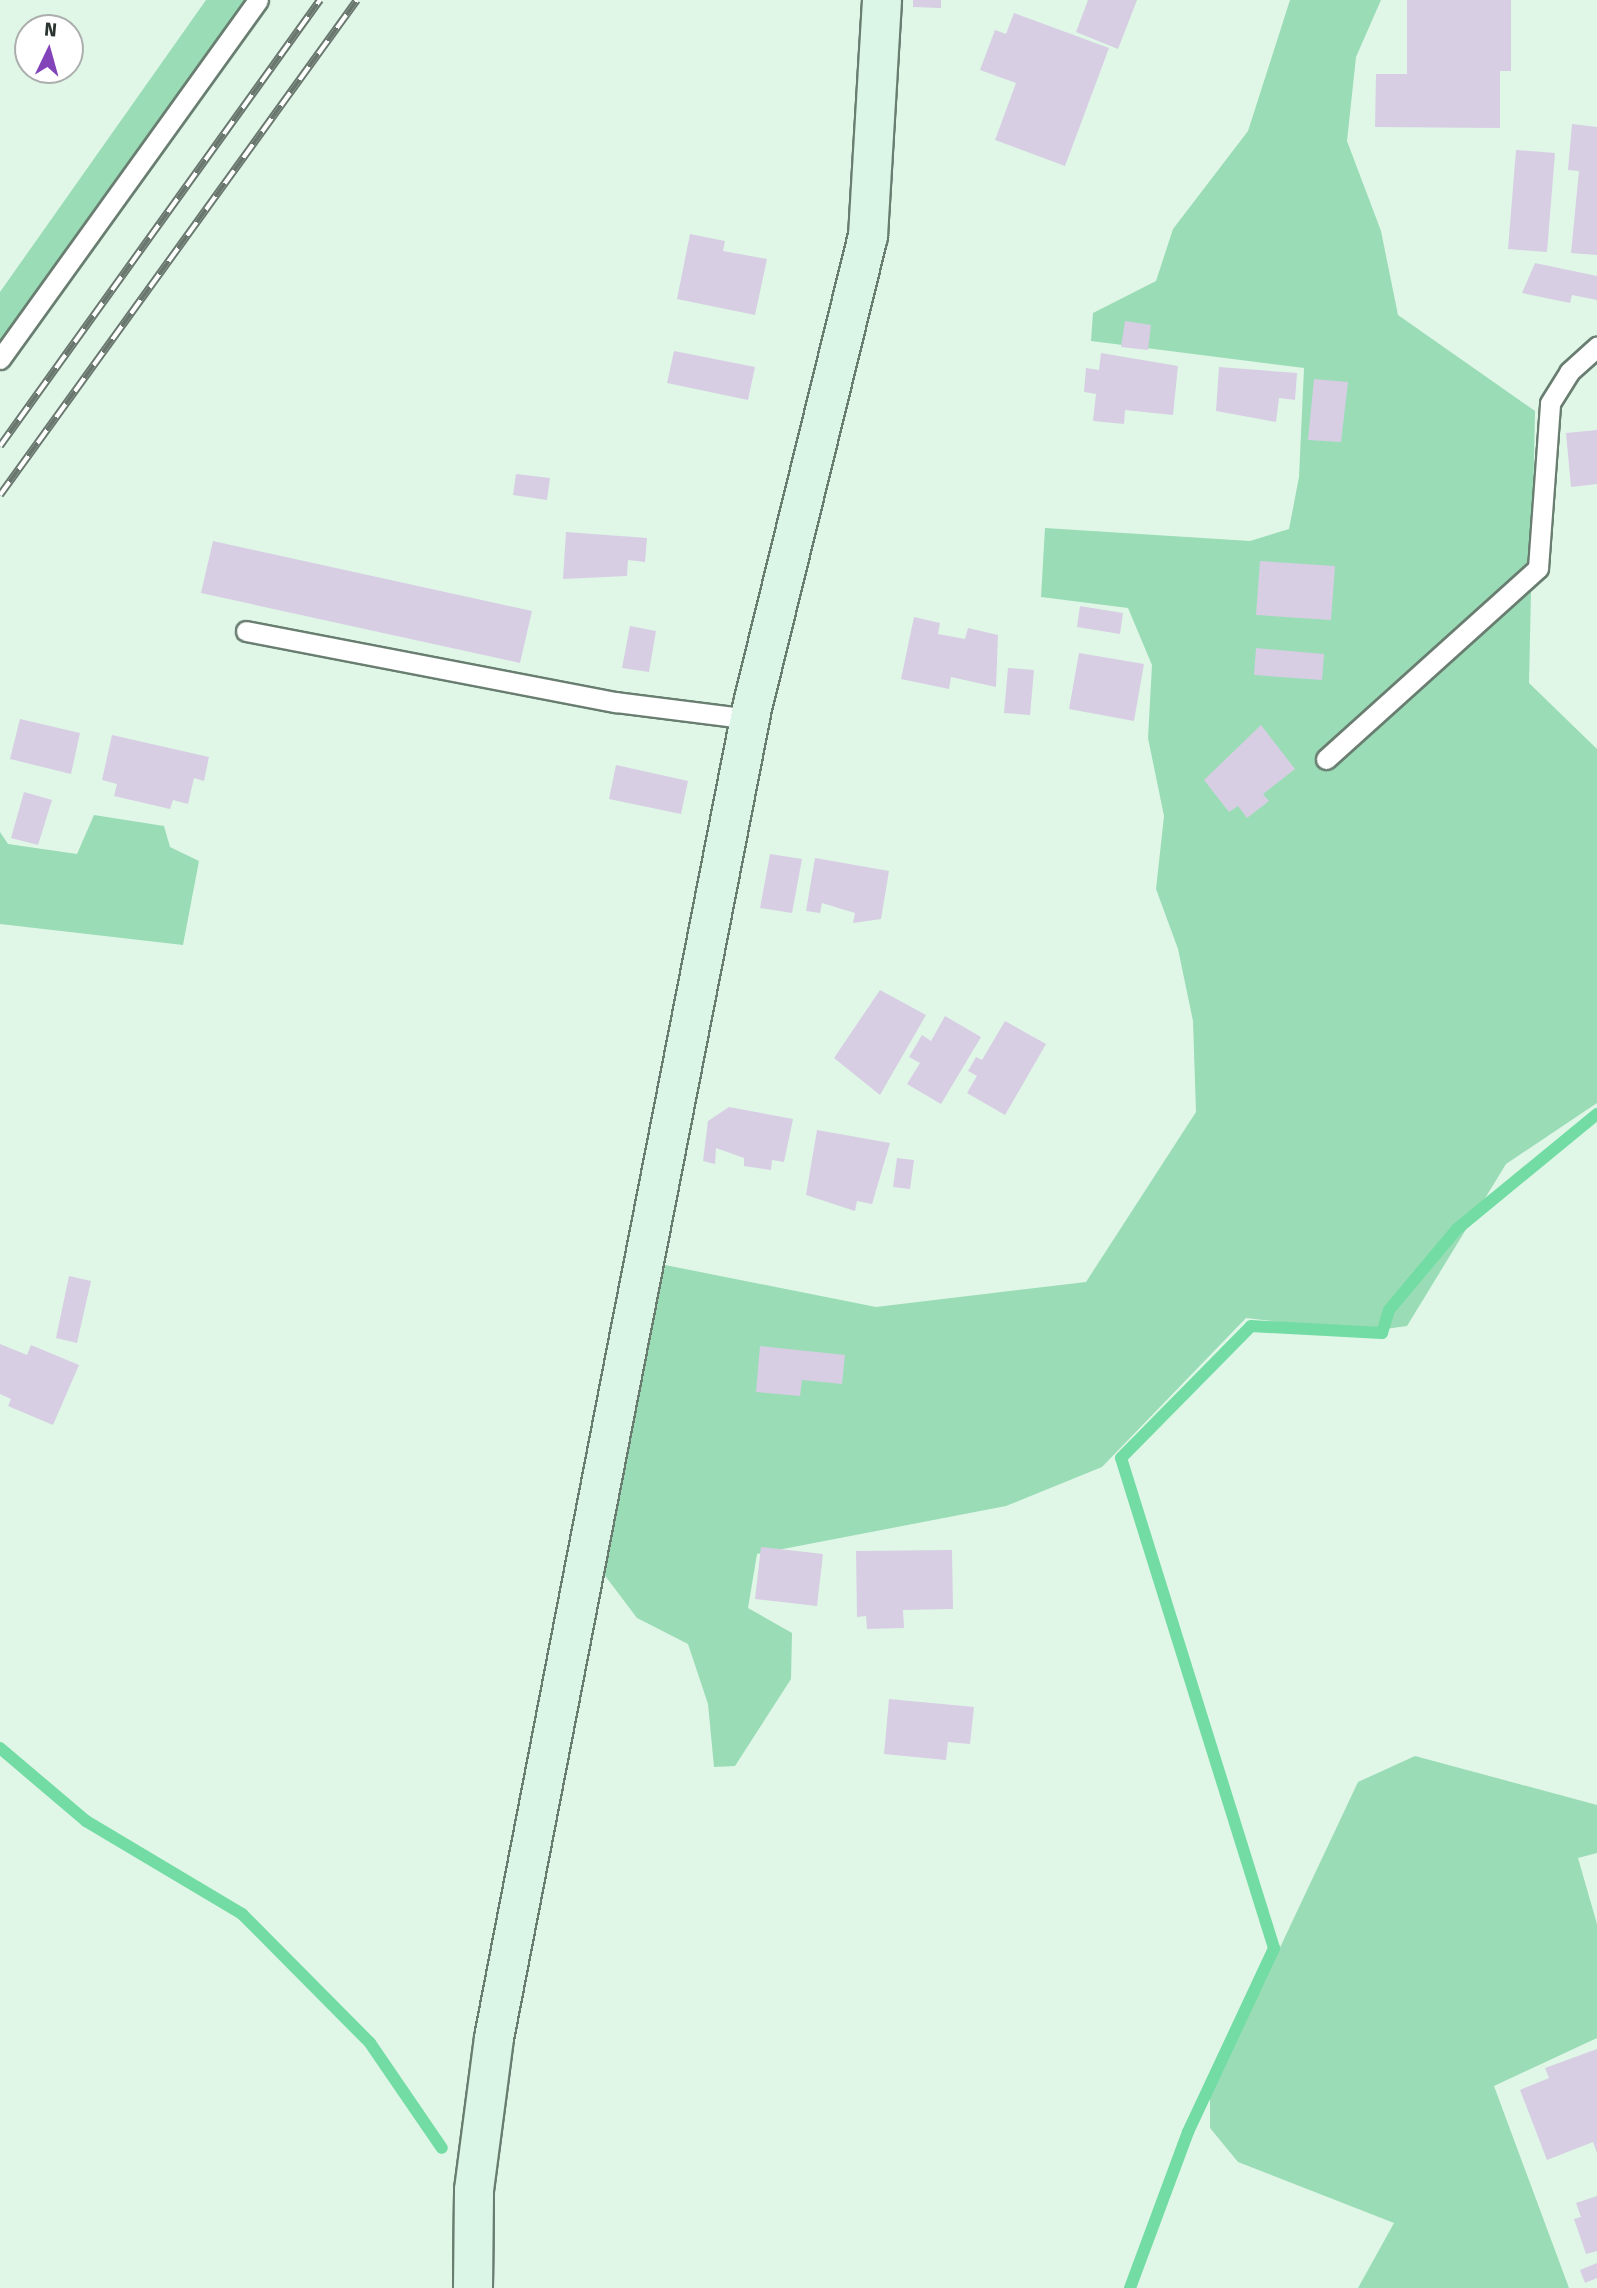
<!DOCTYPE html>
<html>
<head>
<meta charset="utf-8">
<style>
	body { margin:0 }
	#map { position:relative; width:1597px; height:2288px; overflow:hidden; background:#e0f7e8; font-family:"Fira Sans",sans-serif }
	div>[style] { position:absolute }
	.green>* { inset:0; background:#9adcb6 }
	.stream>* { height:12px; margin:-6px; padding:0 6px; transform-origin:6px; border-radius:6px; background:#73dca4 }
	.building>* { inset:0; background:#d7cee3 }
	.roads { filter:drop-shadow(2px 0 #697e71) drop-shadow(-2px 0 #697e71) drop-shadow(0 2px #697e71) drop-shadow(0 -2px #697e71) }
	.lane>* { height:19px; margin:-9.5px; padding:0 9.5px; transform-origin:9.5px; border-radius:9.5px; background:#fff }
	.secondary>* { height:38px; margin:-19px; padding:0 19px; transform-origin:19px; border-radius:19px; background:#dbf6e7 }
	.rail>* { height:8px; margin-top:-4px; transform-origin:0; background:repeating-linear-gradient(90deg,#fff 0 16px,#69776e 0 32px); box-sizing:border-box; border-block:2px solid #69776e }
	span { translate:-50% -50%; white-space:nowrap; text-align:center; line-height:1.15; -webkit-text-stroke:6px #fff; paint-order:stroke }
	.north { position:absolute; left:14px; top:14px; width:70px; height:70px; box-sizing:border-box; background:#fff; border:2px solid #abaeac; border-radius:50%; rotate:5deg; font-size:19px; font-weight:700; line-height:28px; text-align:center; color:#2c342f }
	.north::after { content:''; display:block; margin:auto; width:24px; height:32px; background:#8344ba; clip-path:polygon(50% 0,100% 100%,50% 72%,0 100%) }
</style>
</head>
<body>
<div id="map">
	<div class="green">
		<i style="clip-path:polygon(206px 0,246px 0,0 342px,0 292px)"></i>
		<i style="clip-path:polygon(1290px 0,1381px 0,1356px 57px,1347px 141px,1381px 231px,1398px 315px,1535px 411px,1529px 683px,1597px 749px,1597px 1103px,1506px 1164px,1407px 1326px,1364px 1332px,1246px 1318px,1102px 1467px,1006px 1506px,757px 1554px,748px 1608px,792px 1633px,791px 1679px,735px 1766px,714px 1767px,708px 1704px,688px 1644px,637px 1618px,603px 1573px,665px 1265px,876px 1307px,1086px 1282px,1196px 1112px,1193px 1021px,1178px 949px,1156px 889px,1164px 816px,1148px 738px,1152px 665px,1128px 608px,1041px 597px,1045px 528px,1250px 541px,1289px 529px,1299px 477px,1304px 368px,1091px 341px,1093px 313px,1156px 281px,1173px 229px,1248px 131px)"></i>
		<i style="clip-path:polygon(94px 815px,164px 826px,170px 847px,199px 861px,183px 945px,0 924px,0 832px,8px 844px,77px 854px)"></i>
		<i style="clip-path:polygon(1415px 1756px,1597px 1805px,1597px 1853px,1578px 1858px,1597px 1924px,1597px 2038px,1494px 2086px,1569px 2288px,1358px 2288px,1394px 2223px,1238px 2162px,1210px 2128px,1210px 2096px,1358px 1782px)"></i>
	</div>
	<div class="stream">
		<i style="left:0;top:1748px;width:113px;rotate:40.3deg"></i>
		<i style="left:86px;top:1821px;width:182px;rotate:30.8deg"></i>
		<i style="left:242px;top:1914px;width:182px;rotate:45.2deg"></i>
		<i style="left:370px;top:2043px;width:127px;rotate:55.6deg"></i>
		<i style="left:1130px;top:2288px;width:166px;rotate:-69.6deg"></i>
		<i style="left:1188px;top:2132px;width:203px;rotate:-64.9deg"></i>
		<i style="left:1274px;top:1948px;width:513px;rotate:-107.34deg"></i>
		<i style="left:1121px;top:1458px;width:185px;rotate:-45.4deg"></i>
		<i style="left:1251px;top:1326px;width:131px;rotate:3.1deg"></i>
		<i style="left:1382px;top:1333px;width:24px;rotate:-73deg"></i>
		<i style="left:1389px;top:1310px;width:106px;rotate:-50deg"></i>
		<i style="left:1457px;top:1229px;width:181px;rotate:-39.4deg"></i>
	</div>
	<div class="building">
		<i style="clip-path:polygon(913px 0,941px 0,941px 8px,913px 7px)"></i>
		<i style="clip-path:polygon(1088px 0,1137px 0,1118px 49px,1076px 32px)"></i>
		<i style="clip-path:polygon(1407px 0,1511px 0,1511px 71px,1500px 71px,1500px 128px,1375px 127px,1376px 74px,1407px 74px)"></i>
		<i style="clip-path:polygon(1014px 13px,1109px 48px,1065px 166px,995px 140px,1016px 83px,980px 70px,995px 30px,1006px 34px)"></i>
		<i style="clip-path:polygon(1572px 124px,1597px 127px,1597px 255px,1571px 253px,1579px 171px,1568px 170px)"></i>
		<i style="clip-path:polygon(1516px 150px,1555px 153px,1547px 252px,1508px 249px)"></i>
		<i style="clip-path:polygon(690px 234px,725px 241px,723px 251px,767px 259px,755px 315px,677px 299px)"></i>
		<i style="clip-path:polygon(1535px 263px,1597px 276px,1597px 300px,1572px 295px,1570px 303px,1522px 293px)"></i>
		<i style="clip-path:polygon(1125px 321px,1151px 325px,1148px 350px,1121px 347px)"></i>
		<i style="clip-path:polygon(674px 351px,755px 367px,748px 400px,667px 383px)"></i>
		<i style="clip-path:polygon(1101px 353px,1178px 366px,1173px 415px,1125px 410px,1124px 424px,1093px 421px,1096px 394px,1084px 392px,1086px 368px,1099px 370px)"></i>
		<i style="clip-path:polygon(1219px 367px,1297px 373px,1295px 400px,1279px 398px,1276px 422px,1216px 411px)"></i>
		<i style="clip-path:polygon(1314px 379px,1348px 382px,1341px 442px,1308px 440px)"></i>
		<i style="clip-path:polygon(1597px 430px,1597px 484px,1571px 487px,1566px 433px)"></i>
		<i style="clip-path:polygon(516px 474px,550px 478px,547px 500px,513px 495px)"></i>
		<i style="clip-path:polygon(566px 532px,647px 538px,645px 562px,628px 560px,627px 576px,563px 579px)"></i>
		<i style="clip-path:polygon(213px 541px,532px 611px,520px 663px,201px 593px)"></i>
		<i style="clip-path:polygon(1260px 561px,1335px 566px,1331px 620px,1256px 615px)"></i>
		<i style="clip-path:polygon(1080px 606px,1123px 613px,1120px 634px,1077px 627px)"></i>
		<i style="clip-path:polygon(914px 617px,940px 623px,938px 634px,965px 639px,968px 628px,998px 635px,996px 687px,951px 677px,949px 689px,901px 679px)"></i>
		<i style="clip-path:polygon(630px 626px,656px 631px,649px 672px,622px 668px)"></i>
		<i style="clip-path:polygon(1256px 648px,1324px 654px,1322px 680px,1254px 675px)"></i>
		<i style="clip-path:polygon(1079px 653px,1144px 664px,1134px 721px,1069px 709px)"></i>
		<i style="clip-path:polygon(1008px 668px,1034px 670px,1030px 715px,1004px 713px)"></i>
		<i style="clip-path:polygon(20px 719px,80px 733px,71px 774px,10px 759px)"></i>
		<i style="clip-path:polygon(1261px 725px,1295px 769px,1263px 794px,1269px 801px,1247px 818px,1238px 806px,1229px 812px,1204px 780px)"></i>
		<i style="clip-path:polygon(112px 735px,209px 757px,204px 781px,194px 778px,188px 804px,173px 800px,170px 809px,114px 796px,117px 784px,102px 780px)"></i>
		<i style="clip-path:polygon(616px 765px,688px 781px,681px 814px,609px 799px)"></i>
		<i style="clip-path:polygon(24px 792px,52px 800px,38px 845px,11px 838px)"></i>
		<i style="clip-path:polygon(770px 854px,802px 859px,792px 913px,760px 908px)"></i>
		<i style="clip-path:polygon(815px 858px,889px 871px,881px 919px,853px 923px,855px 913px,822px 903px,820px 913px,806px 911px)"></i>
		<i style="clip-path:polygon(880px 990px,926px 1015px,880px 1095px,834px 1058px)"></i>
		<i style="clip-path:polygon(945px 1016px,981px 1037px,941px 1104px,907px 1084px,920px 1063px,909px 1057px,922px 1035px,931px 1041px)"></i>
		<i style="clip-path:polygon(1005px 1021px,1046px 1044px,1005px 1115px,967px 1093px,977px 1076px,968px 1071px,976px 1057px,982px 1060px)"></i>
		<i style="clip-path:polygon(729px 1107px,793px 1119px,784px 1162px,772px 1160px,771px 1170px,744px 1166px,744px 1158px,716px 1148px,715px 1164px,703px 1161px,708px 1121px)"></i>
		<i style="clip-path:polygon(817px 1130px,890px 1143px,872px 1204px,857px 1201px,855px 1211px,806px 1195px)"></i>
		<i style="clip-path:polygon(897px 1158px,914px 1160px,910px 1189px,893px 1187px)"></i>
		<i style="clip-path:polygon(69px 1276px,91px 1281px,77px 1343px,56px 1338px)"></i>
		<i style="clip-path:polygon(0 1344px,27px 1355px,31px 1345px,79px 1365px,53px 1425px,8px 1406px,11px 1399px,0 1394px)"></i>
		<i style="clip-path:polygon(760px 1346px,845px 1355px,842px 1384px,802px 1380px,800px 1396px,756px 1392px)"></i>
		<i style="clip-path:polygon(761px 1547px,823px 1554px,817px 1606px,755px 1599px)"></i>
		<i style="clip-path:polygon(952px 1550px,953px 1609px,903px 1610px,904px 1628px,867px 1629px,866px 1616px,857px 1617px,856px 1551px)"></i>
		<i style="clip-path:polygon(889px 1699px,974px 1707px,970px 1744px,948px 1742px,946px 1760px,884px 1754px)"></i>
		<i style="clip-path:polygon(1597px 2049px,1597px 2153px,1593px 2142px,1547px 2160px,1520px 2090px,1549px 2078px,1545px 2068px)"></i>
		<i style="clip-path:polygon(1597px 2196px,1597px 2251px,1586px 2254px,1574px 2219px,1581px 2217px,1576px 2203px)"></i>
		<i style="clip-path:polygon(1597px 2263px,1597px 2278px,1585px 2283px,1580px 2270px)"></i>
	</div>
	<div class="roads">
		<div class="lane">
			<i style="left:0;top:359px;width:442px;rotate:-54.3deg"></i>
			<i style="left:246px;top:631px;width:377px;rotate:10.9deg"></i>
			<i style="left:616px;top:702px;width:135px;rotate:7.2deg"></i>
			<i style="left:1326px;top:759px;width:285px;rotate:-42deg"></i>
			<i style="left:1538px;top:568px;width:165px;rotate:-85.8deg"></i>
			<i style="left:1550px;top:403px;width:36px;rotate:-58deg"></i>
			<i style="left:1569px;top:372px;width:38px;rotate:-42deg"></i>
		</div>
		<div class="secondary">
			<i style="left:473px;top:2288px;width:98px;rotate:-89.4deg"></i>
			<i style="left:474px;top:2190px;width:153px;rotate:-82.5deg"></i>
			<i style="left:494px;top:2038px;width:717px;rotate:-79.07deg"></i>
			<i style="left:630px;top:1334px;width:638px;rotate:-78.97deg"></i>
			<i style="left:752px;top:708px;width:486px;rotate:-76.2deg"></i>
			<i style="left:868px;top:236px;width:236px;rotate:-86.6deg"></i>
		</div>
	</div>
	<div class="rail">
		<i style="left:0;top:446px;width:549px;rotate:-54.34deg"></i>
		<i style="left:0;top:495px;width:610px;rotate:-54.2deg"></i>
	</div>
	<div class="north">N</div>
</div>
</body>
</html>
